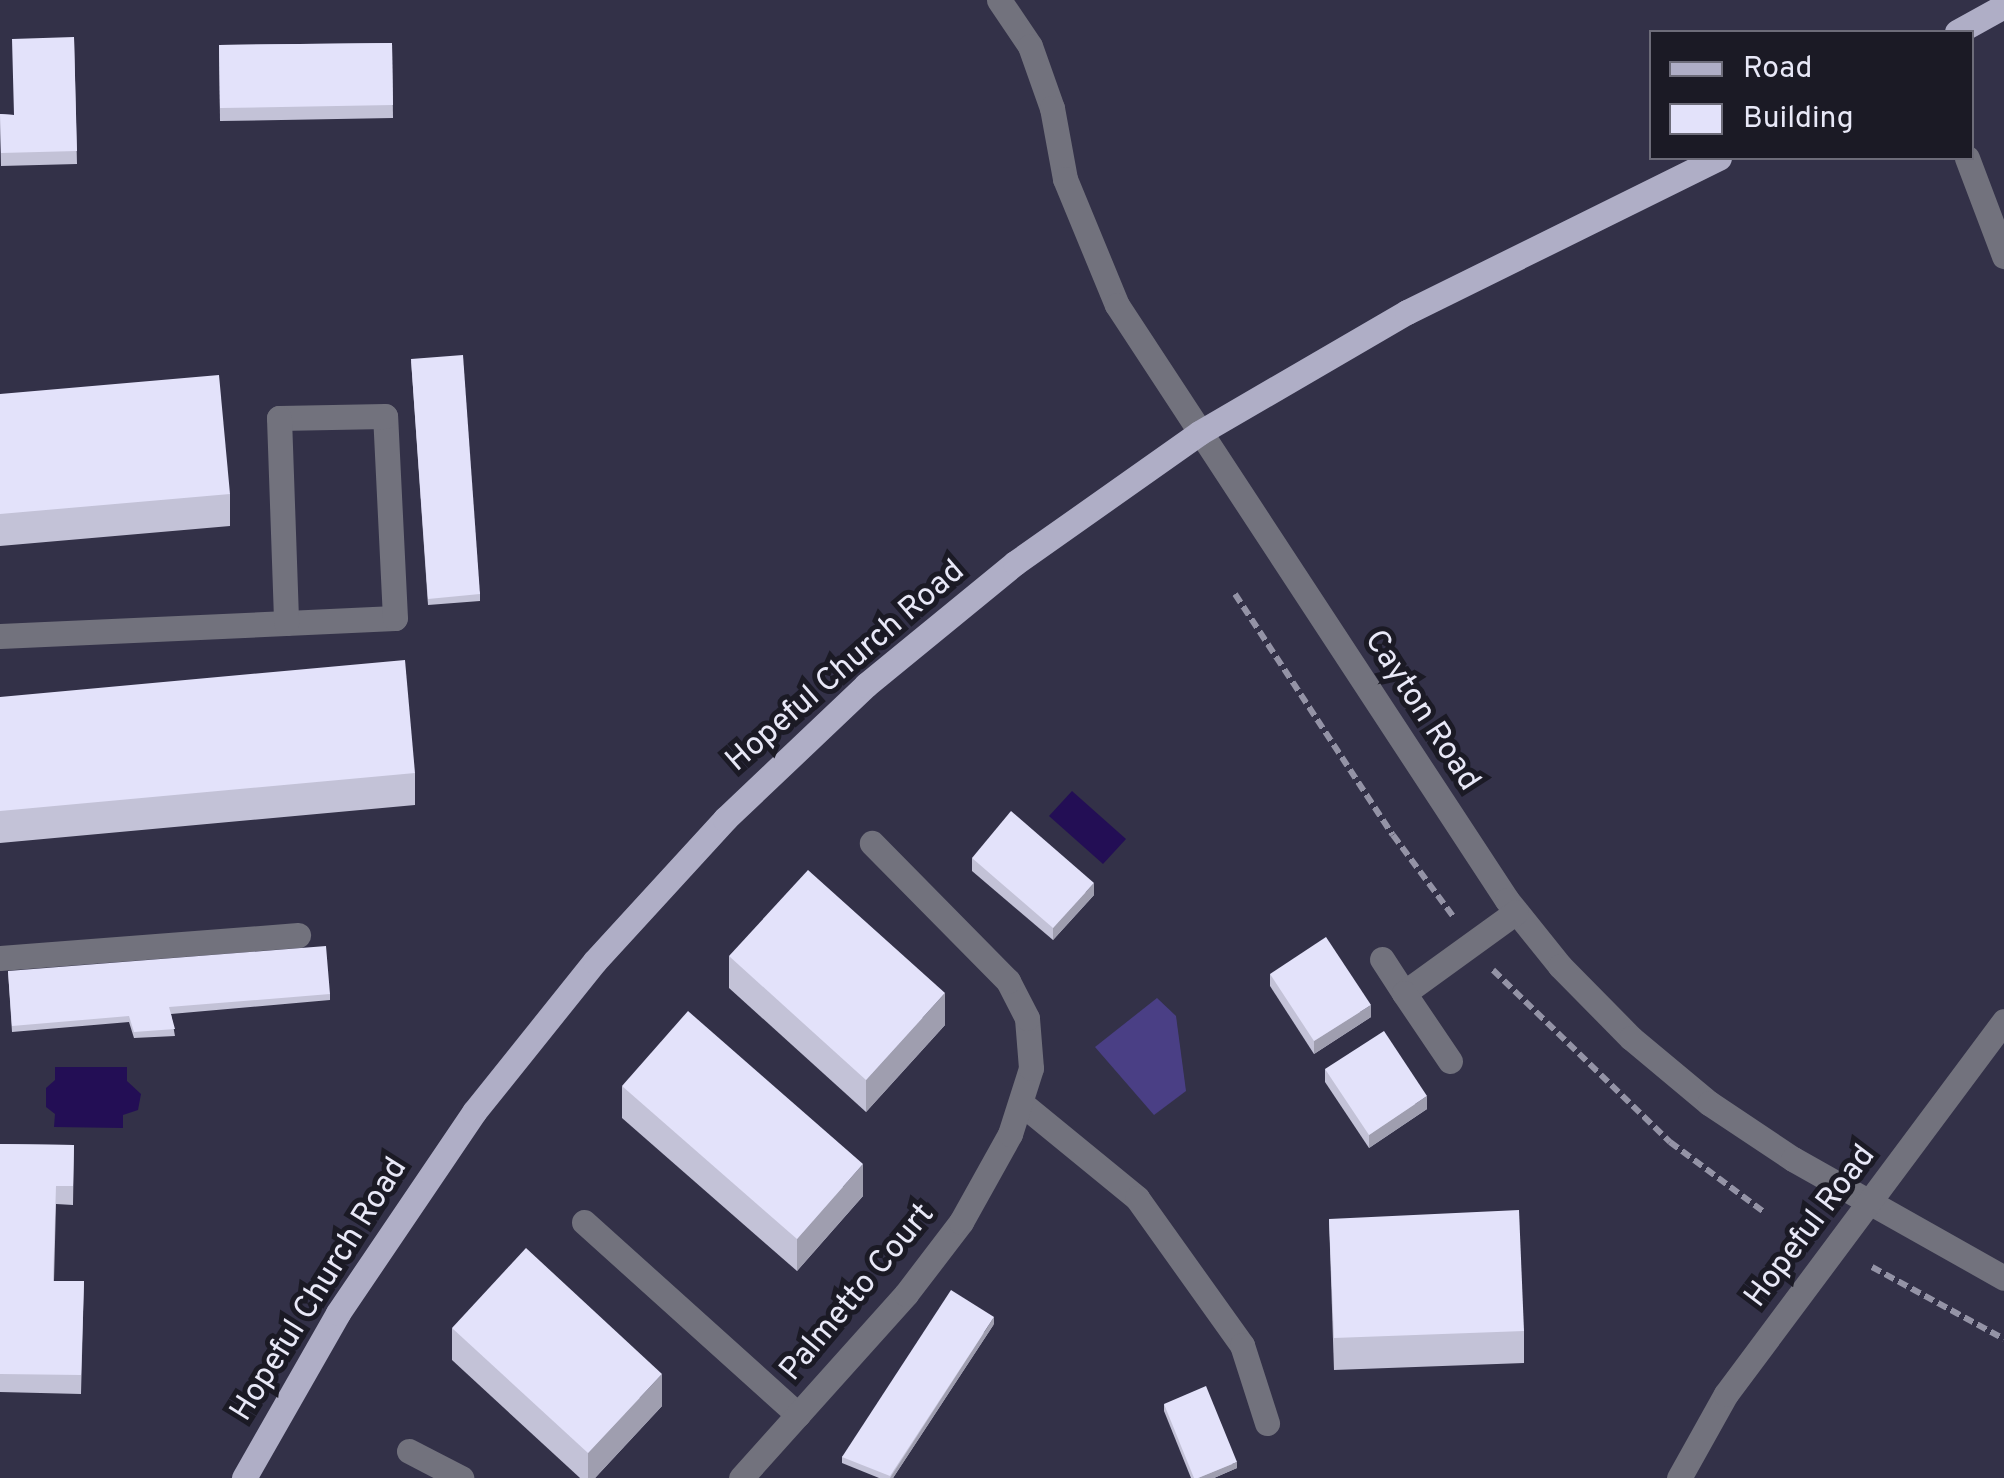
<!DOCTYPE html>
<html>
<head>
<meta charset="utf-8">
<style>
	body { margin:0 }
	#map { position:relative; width:2004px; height:1478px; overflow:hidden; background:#333148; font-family:Overpass,sans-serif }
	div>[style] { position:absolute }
	.green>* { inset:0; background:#4a3f85 }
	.water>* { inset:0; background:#230e55 }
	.path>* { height:6px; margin-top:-3px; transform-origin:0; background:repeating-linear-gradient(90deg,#9493a6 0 10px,transparent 0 15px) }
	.minor>* { height:25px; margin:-12.5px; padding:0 12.5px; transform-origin:12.5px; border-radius:12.5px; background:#72727d }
	.major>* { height:25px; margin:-12.5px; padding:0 12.5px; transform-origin:12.5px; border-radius:12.5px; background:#afaec6 }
	.wall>* { inset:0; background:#c3c2d7 }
	.shaded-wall>* { inset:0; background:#9f9eaf }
	.building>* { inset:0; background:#e3e2fa }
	span { translate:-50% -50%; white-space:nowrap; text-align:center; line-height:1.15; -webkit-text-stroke:10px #1b1a25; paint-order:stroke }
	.street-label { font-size:32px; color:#e8e8f7 }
	.legend { position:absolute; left:1649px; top:30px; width:325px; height:130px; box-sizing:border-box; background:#1b1a25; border:2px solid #6d6c79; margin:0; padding:12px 18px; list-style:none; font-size:30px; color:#e8e8f7 }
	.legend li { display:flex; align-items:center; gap:20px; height:50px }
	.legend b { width:50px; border:2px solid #6d6c79 }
</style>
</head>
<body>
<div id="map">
	<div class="green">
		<i style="clip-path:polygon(1157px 998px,1176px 1016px,1186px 1091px,1154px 1115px,1095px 1047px)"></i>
	</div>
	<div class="water">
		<i style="clip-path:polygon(1072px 791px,1126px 839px,1103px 864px,1049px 816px)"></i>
		<i style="clip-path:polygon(55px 1067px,127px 1067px,127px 1081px,141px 1094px,138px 1110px,123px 1115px,123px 1128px,54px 1127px,55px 1114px,46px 1107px,46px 1088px,55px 1080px)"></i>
	</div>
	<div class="path">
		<i style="left:1235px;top:594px;width:288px;rotate:56.8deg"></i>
		<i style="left:1393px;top:835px;width:101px;rotate:53.5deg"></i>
		<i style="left:1493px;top:970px;width:247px;rotate:44.2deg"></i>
		<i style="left:1670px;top:1142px;width:117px;rotate:36.7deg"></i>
		<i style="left:1872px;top:1267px;width:150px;rotate:28.6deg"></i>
	</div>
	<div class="minor">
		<i style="left:999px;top:0;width:55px;rotate:56deg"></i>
		<i style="left:1030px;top:46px;width:66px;rotate:70.5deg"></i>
		<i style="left:1052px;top:108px;width:72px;rotate:79.6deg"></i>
		<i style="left:1065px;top:179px;width:136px;rotate:67.6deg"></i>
		<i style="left:1117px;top:305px;width:711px;rotate:56.76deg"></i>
		<i style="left:1507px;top:900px;width:85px;rotate:51.2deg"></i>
		<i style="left:1560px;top:966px;width:101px;rotate:45.4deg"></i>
		<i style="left:1631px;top:1038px;width:102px;rotate:39.8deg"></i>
		<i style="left:1709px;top:1103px;width:101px;rotate:33.7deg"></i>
		<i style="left:1793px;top:1159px;width:242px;rotate:29.4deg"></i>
		<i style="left:1967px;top:158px;width:105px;rotate:69.3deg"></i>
		<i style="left:0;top:636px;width:395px;rotate:-2.6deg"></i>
		<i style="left:395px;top:618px;width:202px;rotate:-92.8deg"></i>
		<i style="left:385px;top:416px;width:106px;rotate:178.9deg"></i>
		<i style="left:279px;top:418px;width:205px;rotate:88deg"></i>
		<i style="left:0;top:958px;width:299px;rotate:-4.4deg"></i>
		<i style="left:1382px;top:959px;width:40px;rotate:57.1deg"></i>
		<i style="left:1404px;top:993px;width:138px;rotate:-35.9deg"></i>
		<i style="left:1404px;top:993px;width:82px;rotate:55.9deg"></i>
		<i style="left:1021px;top:1103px;width:150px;rotate:39.3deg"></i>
		<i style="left:1137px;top:1198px;width:181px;rotate:54.5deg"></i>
		<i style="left:1242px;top:1345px;width:82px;rotate:72.2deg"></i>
		<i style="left:584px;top:1222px;width:288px;rotate:42deg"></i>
		<i style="left:409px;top:1451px;width:59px;rotate:27.4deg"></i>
		<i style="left:741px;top:1478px;width:247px;rotate:-48.1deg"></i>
		<i style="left:906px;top:1294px;width:91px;rotate:-52.6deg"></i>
		<i style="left:961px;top:1222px;width:101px;rotate:-60.9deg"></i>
		<i style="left:1010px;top:1134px;width:69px;rotate:-72.3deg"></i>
		<i style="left:1031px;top:1068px;width:50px;rotate:-94.6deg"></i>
		<i style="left:1027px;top:1018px;width:42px;rotate:-117.2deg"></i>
		<i style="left:1008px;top:981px;width:194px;rotate:-134.6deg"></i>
		<i style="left:1679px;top:1478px;width:96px;rotate:-60.8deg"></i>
		<i style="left:1726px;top:1394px;width:465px;rotate:-53.3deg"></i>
	</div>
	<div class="major">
		<i style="left:1957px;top:32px;width:54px;rotate:-29deg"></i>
		<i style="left:244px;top:1478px;width:190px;rotate:-60.3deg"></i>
		<i style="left:338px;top:1313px;width:243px;rotate:-55.9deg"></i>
		<i style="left:474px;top:1112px;width:193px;rotate:-51.3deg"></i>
		<i style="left:595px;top:961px;width:193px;rotate:-47.5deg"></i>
		<i style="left:725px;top:819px;width:195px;rotate:-43.5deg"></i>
		<i style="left:866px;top:685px;width:193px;rotate:-39.3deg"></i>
		<i style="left:1015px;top:563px;width:225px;rotate:-35.2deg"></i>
		<i style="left:1199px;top:433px;width:241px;rotate:-30.2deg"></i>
		<i style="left:1407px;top:312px;width:348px;rotate:-26.3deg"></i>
	</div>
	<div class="wall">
		<i style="clip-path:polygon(74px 37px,77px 164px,1px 166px,0 114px,14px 115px)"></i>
		<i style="clip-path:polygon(392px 43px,393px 118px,220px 121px,219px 45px)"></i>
		<i style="clip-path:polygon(411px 359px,480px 594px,480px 601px,428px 605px)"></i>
		<i style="clip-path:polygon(0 394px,230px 494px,230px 526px,0 546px)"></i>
		<i style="clip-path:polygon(0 697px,415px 773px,415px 805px,0 843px)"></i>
		<i style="clip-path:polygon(972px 858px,1094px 895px,1053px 940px,972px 871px)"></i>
		<i style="clip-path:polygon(729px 956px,945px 1025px,866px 1112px,729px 988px)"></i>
		<i style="clip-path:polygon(8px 971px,330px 994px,330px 1000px,171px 1014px,175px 1036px,134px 1038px,129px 1022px,12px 1032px)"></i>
		<i style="clip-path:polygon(1270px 974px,1371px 1017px,1314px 1054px,1270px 986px)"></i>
		<i style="clip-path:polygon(1325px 1069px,1427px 1109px,1369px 1148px,1325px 1082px)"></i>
		<i style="clip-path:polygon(622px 1086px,863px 1196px,797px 1271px,622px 1118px)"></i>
		<i style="clip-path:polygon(0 1144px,74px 1145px,73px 1205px,56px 1204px,54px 1281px,84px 1281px,81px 1394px,0 1392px)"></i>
		<i style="clip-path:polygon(1329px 1219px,1524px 1331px,1524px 1363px,1334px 1370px)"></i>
		<i style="clip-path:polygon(994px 1324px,893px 1478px,879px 1478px,842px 1463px,842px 1457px)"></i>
		<i style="clip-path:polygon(452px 1328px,662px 1406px,595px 1478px,580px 1478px,452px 1360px)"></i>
		<i style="clip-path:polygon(1164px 1404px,1237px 1468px,1214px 1478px,1191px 1478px,1164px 1411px)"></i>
	</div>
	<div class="shaded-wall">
		<i style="clip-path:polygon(1094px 883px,1094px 895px,1053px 940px,1053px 928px)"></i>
		<i style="clip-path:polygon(945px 993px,945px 1025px,866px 1112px,866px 1080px)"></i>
		<i style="clip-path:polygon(1371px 1005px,1371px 1017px,1314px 1054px,1314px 1041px)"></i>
		<i style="clip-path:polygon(1427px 1096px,1427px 1109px,1369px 1148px,1369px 1135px)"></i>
		<i style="clip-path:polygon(863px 1164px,863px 1196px,797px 1271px,797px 1239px)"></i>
		<i style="clip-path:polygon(994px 1317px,994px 1324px,893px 1478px,890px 1478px)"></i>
		<i style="clip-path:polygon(662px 1374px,662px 1406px,595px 1478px,588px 1478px,588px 1453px)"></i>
		<i style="clip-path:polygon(1237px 1462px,1237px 1468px,1214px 1478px,1198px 1478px)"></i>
	</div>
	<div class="building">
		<i style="clip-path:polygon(74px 37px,77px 151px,1px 153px,0 114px,14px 115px,12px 39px)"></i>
		<i style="clip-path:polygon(392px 43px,393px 105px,220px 108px,219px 45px)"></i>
		<i style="clip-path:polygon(463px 355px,480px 594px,428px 599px,411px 359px)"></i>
		<i style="clip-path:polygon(219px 375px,230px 494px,0 514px,0 394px)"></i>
		<i style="clip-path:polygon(405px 660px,415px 773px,0 811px,0 697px)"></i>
		<i style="clip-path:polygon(1011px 811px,1094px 883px,1053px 928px,972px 858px)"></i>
		<i style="clip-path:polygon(808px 870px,945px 993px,866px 1080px,729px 956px)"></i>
		<i style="clip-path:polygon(1326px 937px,1371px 1005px,1314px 1041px,1270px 974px)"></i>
		<i style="clip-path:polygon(326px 946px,330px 994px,169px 1007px,175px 1029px,134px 1032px,129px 1016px,12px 1026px,8px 971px)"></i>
		<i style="clip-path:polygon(688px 1011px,863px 1164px,797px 1239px,622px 1086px)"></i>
		<i style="clip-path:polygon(1384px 1031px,1427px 1096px,1369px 1135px,1325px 1069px)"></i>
		<i style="clip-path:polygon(0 1144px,74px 1145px,73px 1186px,56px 1186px,53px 1281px,84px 1281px,81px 1375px,0 1374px)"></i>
		<i style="clip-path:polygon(1519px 1210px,1524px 1331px,1334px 1338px,1329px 1219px)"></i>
		<i style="clip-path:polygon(526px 1248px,662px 1374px,588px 1453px,452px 1328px)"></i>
		<i style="clip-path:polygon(951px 1290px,994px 1317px,890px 1476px,842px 1457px)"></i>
		<i style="clip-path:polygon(1206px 1386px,1237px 1462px,1198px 1478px,1194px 1478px,1164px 1404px)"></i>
	</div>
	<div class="street-label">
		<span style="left:846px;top:667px;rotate:-41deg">Hopeful Church Road</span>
		<span style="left:1421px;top:711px;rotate:57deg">Cayton Road</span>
		<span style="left:1811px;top:1227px;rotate:-53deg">Hopeful Road</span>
		<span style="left:320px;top:1290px;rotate:-58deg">Hopeful Church Road</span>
		<span style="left:858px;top:1293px;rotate:-50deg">Palmetto Court</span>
	</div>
	<ul class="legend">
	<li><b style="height:12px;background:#afaec6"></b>Road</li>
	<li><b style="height:28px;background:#e3e2fa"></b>Building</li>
	</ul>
</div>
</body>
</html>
